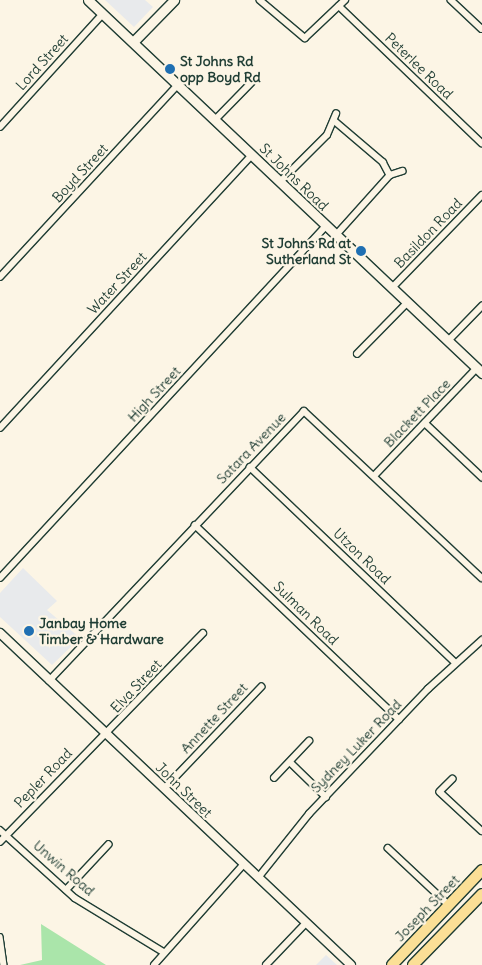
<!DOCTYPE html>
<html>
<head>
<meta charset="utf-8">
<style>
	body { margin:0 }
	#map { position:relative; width:482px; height:965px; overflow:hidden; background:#fcf5e5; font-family:Delius,sans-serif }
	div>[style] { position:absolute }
	.built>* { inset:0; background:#e8eaec }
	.green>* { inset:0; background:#aae5aa }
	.roads { filter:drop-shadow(1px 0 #1f3d34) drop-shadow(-1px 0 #1f3d34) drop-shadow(0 1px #1f3d34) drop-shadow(0 -1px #1f3d34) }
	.minor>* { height:5.5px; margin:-2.75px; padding:0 2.75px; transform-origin:2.75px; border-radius:2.75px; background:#fcf5e5 }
	.tertiary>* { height:8px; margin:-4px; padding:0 4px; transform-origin:4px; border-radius:4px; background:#fcf5e5 }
	.secondary>* { height:9px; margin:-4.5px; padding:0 4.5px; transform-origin:4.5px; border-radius:4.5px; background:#fcf5e5 }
	.trunk>* { height:10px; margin:-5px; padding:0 5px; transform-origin:5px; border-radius:5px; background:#fbdf96 }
	.dots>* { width:14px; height:14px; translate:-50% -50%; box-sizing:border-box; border:2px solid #fcf5e5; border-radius:50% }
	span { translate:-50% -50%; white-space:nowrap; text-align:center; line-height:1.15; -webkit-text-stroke:4.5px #fcf5e5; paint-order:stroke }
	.poi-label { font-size:14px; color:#1f3d34; font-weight:700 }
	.left { translate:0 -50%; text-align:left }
	.right { translate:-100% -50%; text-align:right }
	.street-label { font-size:14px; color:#1f3d34 }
</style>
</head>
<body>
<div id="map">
	<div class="built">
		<i style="clip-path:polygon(105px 0,145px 0,153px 7px,134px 27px)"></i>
		<i style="clip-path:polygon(23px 568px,57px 601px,47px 610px,80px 638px,52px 665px,0 617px,0 593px)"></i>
		<i style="clip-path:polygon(326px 955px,337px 965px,316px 965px)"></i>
	</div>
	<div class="green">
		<i style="clip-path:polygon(41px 924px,106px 965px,20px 965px,42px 960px)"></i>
	</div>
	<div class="roads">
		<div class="minor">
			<i style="left:260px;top:0;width:59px;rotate:40.2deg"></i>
			<i style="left:305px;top:38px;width:55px;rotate:-43.5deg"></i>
			<i style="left:451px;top:0;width:42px;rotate:43.1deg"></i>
			<i style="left:339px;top:6px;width:198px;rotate:43.8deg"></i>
			<i style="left:215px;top:120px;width:52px;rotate:-45.8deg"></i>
			<i style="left:336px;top:122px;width:62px;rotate:40.4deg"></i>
			<i style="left:383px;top:162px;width:15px;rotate:62deg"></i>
			<i style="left:0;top:127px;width:153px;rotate:-47.7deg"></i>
			<i style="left:280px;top:182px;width:66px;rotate:-45deg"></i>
			<i style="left:327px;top:135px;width:23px;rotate:-67deg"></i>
			<i style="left:336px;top:235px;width:81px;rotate:-48deg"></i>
			<i style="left:390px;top:175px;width:13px;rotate:-18deg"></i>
			<i style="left:0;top:277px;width:262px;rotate:-47.2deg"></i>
			<i style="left:392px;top:288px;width:129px;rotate:-45.9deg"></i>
			<i style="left:448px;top:341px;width:49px;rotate:-45.8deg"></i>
			<i style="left:357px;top:354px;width:71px;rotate:-45.6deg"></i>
			<i style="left:425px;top:423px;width:79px;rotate:43.5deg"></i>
			<i style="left:0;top:428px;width:372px;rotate:-47.3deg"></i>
			<i style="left:250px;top:467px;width:284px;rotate:43.6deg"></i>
			<i style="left:375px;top:475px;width:148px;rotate:-46.4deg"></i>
			<i style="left:195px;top:525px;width:282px;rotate:43.6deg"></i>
			<i style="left:0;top:578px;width:480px;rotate:-47.2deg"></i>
			<i style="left:49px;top:681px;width:371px;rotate:-46.6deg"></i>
			<i style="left:304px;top:411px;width:244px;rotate:43.2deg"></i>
			<i style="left:291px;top:763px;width:49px;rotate:44.2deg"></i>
			<i style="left:274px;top:778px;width:51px;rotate:-46.6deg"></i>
			<i style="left:453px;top:779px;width:18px;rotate:135deg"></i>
			<i style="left:440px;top:792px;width:57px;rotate:42.9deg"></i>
			<i style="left:164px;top:789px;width:141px;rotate:-46.4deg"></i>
			<i style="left:0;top:830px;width:101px;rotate:42.2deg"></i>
			<i style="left:75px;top:898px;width:105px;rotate:31.4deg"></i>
			<i style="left:0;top:842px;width:291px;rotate:-45.8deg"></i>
			<i style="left:388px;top:848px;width:83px;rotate:43.1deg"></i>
			<i style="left:258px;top:878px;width:82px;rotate:-51.4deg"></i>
			<i style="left:309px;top:814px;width:173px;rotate:-46.4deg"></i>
			<i style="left:428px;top:689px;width:73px;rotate:-42.2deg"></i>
			<i style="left:66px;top:890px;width:62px;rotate:-47deg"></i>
			<i style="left:0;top:937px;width:28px;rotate:82deg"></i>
			<i style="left:154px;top:965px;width:135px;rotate:-48.3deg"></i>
			<i style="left:266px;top:965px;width:58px;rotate:-46.4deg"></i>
		</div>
		<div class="tertiary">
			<i style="left:0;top:633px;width:483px;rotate:43.4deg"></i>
		</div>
		<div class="secondary">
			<i style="left:88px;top:0;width:543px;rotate:43.43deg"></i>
			<i style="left:133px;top:42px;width:59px;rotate:-45.7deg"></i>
		</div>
		<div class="trunk">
			<i style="left:392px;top:965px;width:131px;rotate:-46.5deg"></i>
			<i style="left:413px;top:965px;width:99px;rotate:-45.8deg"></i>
		</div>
	</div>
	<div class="dots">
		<i style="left:170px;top:69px;background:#1f6fb2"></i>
		<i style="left:361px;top:251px;background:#1f6fb2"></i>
		<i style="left:29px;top:631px;background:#1f6fb2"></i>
	</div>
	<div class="poi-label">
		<span class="left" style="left:180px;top:69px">St Johns Rd<br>opp Boyd Rd</span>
		<span class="right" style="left:351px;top:251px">St Johns Rd at<br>Sutherland St</span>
		<span class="left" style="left:39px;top:631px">Janbay Home<br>Timber &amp; Hardware</span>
	</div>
	<div class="street-label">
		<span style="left:42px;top:62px;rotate:-48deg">Lord Street</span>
		<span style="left:419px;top:66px;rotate:44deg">Peterlee Road</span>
		<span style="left:80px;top:173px;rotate:-47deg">Boyd Street</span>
		<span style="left:294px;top:177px;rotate:44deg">St Johns Road</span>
		<span style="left:428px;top:233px;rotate:-46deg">Basildon Road</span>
		<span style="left:117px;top:283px;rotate:-47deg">Water Street</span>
		<span style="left:154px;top:394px;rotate:-47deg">High Street</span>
		<span style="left:417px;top:413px;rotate:-46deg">Blackett Place</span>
		<span style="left:251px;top:448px;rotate:-46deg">Satara Avenue</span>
		<span style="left:362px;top:556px;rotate:44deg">Utzon Road</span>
		<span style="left:306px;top:613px;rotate:44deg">Sulman Road</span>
		<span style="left:136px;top:686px;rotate:-47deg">Elva Street</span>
		<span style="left:214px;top:718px;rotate:-47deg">Annette Street</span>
		<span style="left:356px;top:746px;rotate:-46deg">Sydney Luker Road</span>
		<span style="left:43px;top:778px;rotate:-46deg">Pepler Road</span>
		<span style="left:184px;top:790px;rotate:44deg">John Street</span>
		<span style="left:64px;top:868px;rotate:41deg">Unwin Road</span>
		<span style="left:427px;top:908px;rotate:-46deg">Joseph Street</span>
	</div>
</div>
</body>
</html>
